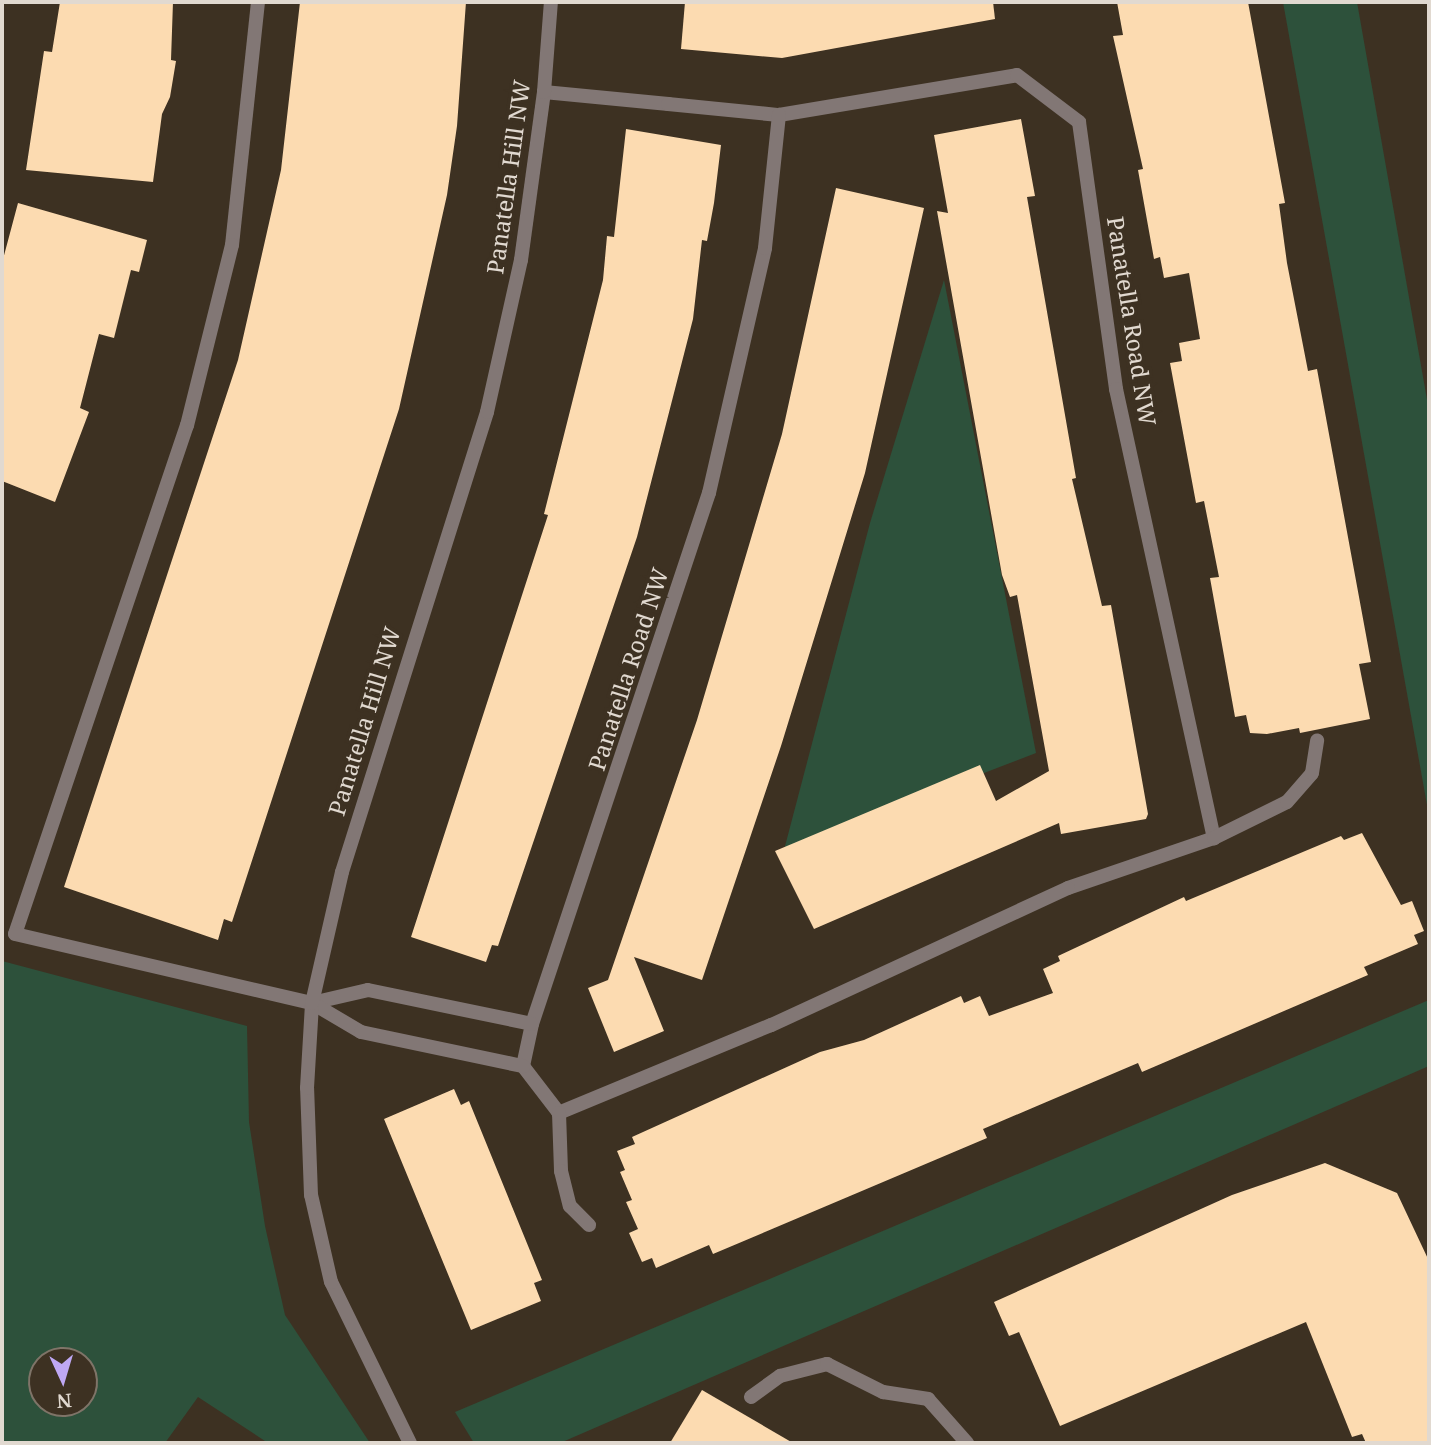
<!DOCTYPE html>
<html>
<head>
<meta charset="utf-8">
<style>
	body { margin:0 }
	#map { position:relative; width:1431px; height:1445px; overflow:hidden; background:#3d3122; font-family:"Noto Serif",serif }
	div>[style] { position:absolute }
	.green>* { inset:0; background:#2d513b }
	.building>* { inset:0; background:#fcdbb1 }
	.lane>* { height:14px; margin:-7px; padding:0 7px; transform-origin:7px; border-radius:7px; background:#827775 }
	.street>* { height:14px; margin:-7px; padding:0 7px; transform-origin:7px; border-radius:7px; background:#827775 }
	span { translate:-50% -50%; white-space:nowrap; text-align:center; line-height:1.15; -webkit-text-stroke:7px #3d3122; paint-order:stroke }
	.street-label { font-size:23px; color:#e1d9d0 }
	.frame { position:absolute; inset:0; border:4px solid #e1d9d0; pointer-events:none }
	.north { position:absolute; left:28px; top:1347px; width:70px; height:70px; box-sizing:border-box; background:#3d3122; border:2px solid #7f7468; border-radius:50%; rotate:176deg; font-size:19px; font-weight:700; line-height:28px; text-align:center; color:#e1d9d0 }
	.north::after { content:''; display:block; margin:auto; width:24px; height:32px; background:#bfa8f4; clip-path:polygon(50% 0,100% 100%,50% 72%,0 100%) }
</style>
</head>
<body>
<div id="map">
	<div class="green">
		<i style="clip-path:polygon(1283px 2px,1357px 2px,1429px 411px,1429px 816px)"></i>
		<i style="clip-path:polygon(944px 280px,1036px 753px,784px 850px,870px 523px)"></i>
		<i style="clip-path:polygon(evenodd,2px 961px,247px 1026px,249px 1122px,265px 1226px,285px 1315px,370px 1443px,268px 1443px,198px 1397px,165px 1443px,2px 1443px,2px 961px,84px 1361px,84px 1403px,42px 1403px,42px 1361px,84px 1361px)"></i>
		<i style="clip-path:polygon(1429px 1000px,1429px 1066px,560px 1443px,474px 1443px,455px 1412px)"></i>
	</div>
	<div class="building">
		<i style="clip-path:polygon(60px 2px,173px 2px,171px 60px,176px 61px,170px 97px,162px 114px,153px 182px,26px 170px,44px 51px,52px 52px)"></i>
		<i style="clip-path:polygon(300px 2px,466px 2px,457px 126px,447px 195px,399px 409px,232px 922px,224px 919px,218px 940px,64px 887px,238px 360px,281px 170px)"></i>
		<i style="clip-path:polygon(685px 2px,993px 2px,995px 19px,782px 58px,681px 49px)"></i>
		<i style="clip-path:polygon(1117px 2px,1248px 2px,1285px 203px,1279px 204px,1287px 263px,1308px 371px,1317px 369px,1371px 662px,1359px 664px,1370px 719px,1300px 733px,1299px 728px,1267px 734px,1250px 733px,1246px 715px,1235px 717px,1210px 578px,1219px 577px,1204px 501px,1196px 503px,1170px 363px,1182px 361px,1179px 343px,1200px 339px,1189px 273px,1164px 278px,1160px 257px,1154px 259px,1138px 170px,1143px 169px,1113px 36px,1123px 35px)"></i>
		<i style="clip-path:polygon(1021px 119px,1035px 196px,1027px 197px,1076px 478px,1072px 479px,1102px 606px,1111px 605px,1148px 814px,1146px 819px,1061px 834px,1059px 823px,814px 929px,775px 851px,980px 765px,996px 801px,1049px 771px,1017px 595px,1010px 597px,1002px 575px,937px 211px,948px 213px,934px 135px)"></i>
		<i style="clip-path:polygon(626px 129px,721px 145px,714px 203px,707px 241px,702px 240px,693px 319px,637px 537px,498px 946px,492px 945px,486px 962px,411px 937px,548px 515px,544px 514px,603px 280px,607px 236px,614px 237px)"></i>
		<i style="clip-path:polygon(836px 188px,924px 208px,865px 473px,781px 746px,702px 980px,634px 957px,664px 1031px,614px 1052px,588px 988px,608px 980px,697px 720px,782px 434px)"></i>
		<i style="clip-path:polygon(18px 203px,147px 240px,139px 272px,131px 270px,114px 338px,99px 334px,80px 408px,89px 412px,55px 502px,2px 481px,2px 263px)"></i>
		<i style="clip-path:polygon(1362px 833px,1401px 905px,1412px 901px,1424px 931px,1414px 935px,1418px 944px,1364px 967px,1368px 975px,1142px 1072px,1138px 1063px,1037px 1106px,983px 1129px,987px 1138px,713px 1254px,709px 1245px,656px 1268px,652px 1258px,642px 1262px,629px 1233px,638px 1229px,626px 1202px,632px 1200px,620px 1172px,625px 1170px,617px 1151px,635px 1144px,632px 1137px,820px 1052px,864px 1040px,961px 996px,964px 1003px,980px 996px,989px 1016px,1053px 993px,1043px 969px,1060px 961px,1058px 956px,1184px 897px,1186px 901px,1341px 836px,1344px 840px)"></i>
		<i style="clip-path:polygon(454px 1089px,461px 1105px,469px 1101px,542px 1280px,534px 1283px,541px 1301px,471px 1330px,384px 1119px)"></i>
		<i style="clip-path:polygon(1325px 1163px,1397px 1193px,1429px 1261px,1429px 1443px,1366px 1443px,1362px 1434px,1352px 1437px,1306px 1322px,1060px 1426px,1019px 1332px,1009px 1336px,994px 1302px,1232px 1195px)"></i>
		<i style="clip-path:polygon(702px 1390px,793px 1443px,670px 1443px)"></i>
	</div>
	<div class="lane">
		<i style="left:258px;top:2px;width:244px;rotate:96.1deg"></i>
		<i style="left:232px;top:245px;width:186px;rotate:104deg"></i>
		<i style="left:187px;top:425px;width:537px;rotate:108.67deg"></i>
		<i style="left:15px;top:934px;width:305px;rotate:13.1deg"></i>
		<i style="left:544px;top:92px;width:125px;rotate:5.5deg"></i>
		<i style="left:751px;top:1397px;width:36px;rotate:-36deg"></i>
		<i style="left:780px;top:1376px;width:49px;rotate:-14.3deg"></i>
		<i style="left:827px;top:1364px;width:63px;rotate:26.6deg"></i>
		<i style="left:883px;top:1392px;width:46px;rotate:8.8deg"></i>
		<i style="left:928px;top:1399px;width:59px;rotate:48.4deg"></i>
	</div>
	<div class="street">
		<i style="left:668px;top:104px;width:112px;rotate:5.7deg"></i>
		<i style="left:779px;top:115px;width:241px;rotate:-9.5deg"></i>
		<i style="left:1017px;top:75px;width:78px;rotate:37.2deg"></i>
		<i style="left:1079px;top:122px;width:270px;rotate:82.1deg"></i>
		<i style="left:1116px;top:389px;width:460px;rotate:77.7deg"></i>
		<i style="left:1214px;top:838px;width:154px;rotate:161.1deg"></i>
		<i style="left:1068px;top:888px;width:327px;rotate:155.2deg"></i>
		<i style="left:771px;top:1025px;width:230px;rotate:157.5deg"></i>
		<i style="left:559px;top:1113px;width:59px;rotate:-127.5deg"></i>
		<i style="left:523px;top:1066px;width:43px;rotate:-77.9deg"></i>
		<i style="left:532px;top:1024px;width:560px;rotate:-71.57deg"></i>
		<i style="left:709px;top:493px;width:251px;rotate:-77.1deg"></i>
		<i style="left:765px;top:248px;width:134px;rotate:-84deg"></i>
		<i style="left:1214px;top:838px;width:81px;rotate:-26.3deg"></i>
		<i style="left:1287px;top:802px;width:38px;rotate:-49deg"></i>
		<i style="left:1312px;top:773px;width:33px;rotate:-81deg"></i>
		<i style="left:312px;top:1003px;width:57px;rotate:-13.1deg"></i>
		<i style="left:368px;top:990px;width:167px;rotate:11.7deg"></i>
		<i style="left:312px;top:1003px;width:57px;rotate:30.6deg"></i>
		<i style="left:361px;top:1032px;width:166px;rotate:11.9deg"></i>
		<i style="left:559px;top:1113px;width:58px;rotate:88deg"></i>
		<i style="left:561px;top:1171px;width:36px;rotate:76deg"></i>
		<i style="left:570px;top:1206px;width:27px;rotate:45deg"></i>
		<i style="left:410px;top:1443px;width:179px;rotate:-116.1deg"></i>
		<i style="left:331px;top:1282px;width:89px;rotate:-102.9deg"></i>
		<i style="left:311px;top:1195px;width:107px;rotate:-92.1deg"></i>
		<i style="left:307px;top:1088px;width:85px;rotate:-86.6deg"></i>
		<i style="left:312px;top:1003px;width:134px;rotate:-77.1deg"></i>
		<i style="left:342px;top:872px;width:482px;rotate:-72.5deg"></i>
		<i style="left:487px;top:412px;width:156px;rotate:-77.4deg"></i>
		<i style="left:521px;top:260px;width:170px;rotate:-82.2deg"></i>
		<i style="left:544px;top:92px;width:90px;rotate:-85.6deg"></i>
	</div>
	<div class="street-label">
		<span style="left:508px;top:177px;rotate:-82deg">Panatella Hill NW</span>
		<span style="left:1132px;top:321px;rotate:81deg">Panatella Road NW</span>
		<span style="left:628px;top:669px;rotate:-72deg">Panatella Road NW</span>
		<span style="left:364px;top:721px;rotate:-73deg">Panatella Hill NW</span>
	</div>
	<div class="frame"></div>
	<div class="north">N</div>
</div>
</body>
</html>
